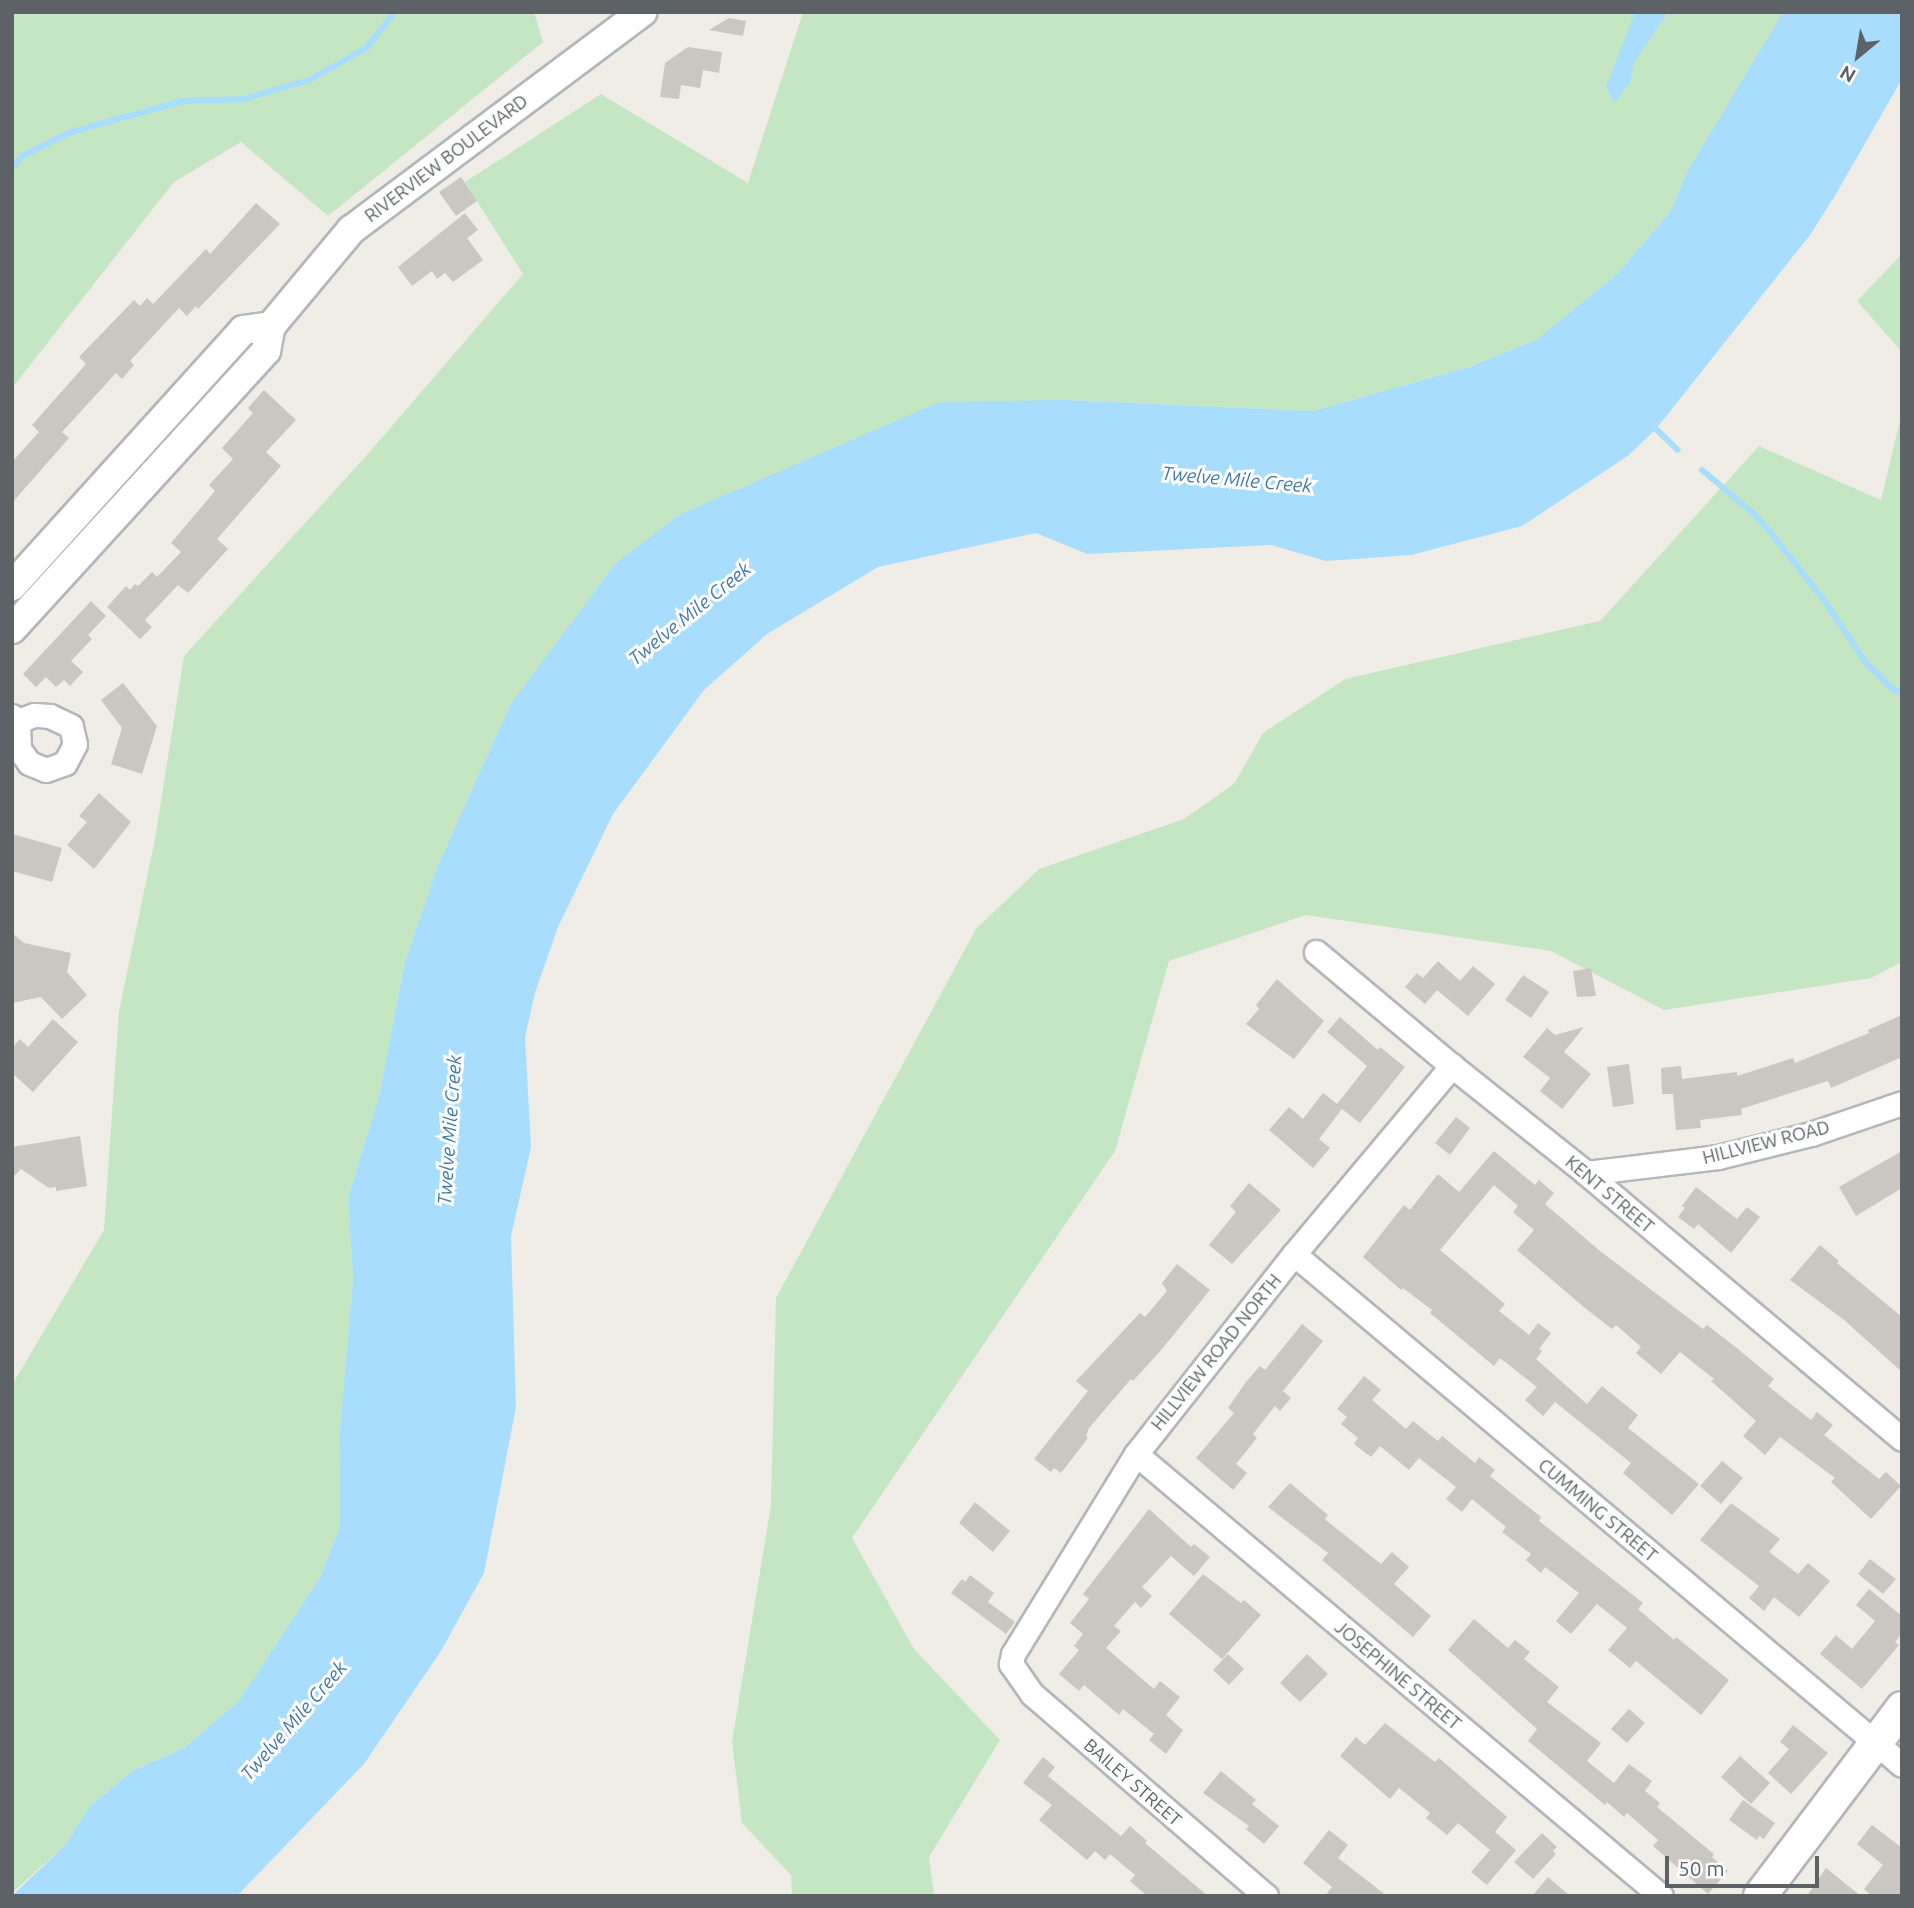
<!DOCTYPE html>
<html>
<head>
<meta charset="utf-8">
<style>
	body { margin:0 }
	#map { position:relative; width:1914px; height:1908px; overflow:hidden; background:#efede6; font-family:Ubuntu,sans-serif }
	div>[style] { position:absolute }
	.green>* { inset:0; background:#c5e6c3 }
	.water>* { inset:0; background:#a8ddfe }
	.stream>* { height:6px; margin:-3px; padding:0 3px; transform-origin:3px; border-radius:3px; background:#a8ddfe }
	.building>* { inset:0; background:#cac7c3 }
	.roads { filter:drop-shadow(2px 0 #b3b6ba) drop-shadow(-2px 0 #b3b6ba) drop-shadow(0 2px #b3b6ba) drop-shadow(0 -2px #b3b6ba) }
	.minor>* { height:23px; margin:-11.5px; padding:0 11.5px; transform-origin:11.5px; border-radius:11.5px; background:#fff }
	.tertiary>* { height:28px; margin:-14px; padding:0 14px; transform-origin:14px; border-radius:14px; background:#fff }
	.secondary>* { height:32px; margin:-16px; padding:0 16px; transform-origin:16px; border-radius:16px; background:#fff }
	span { translate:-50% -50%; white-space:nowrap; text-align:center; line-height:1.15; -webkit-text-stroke:6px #fff; paint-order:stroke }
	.street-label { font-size:18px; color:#5d6266 }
	.water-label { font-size:19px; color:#4178a7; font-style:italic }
	.frame { position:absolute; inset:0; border:14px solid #5d6266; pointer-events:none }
	.north { position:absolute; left:1823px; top:21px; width:70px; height:70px; -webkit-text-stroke:5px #fff; paint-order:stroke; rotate:210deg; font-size:19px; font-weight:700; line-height:28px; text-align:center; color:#5d6266 }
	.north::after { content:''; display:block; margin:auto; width:24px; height:32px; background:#5d6266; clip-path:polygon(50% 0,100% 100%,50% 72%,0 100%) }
	.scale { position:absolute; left:1665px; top:1856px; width:154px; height:32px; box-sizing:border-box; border:4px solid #5d6266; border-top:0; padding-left:9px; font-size:21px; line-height:24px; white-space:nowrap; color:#5d6266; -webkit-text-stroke:5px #fff; paint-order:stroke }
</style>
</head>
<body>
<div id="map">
	<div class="green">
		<i style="clip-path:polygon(12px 12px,534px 12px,543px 42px,328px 216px,241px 142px,174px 182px,12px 388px)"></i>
		<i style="clip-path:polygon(803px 12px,1783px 12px,1687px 172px,1670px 212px,1618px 273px,1536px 340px,1469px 367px,1313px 411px,1066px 400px,510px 705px,438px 865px,404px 965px,380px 1092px,348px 1198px,353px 1278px,339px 1439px,340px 1528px,319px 1579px,239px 1701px,184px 1748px,134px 1770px,90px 1806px,65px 1845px,12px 1893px,12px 1385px,104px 1230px,119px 1011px,155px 839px,184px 656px,367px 455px,523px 274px,465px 182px,601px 94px,748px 183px)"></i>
		<i style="clip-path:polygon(1902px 254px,1902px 352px,1857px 301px)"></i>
		<i style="clip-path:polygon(1902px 412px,1902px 962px,1871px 978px,1664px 1010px,1551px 951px,1306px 915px,1169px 961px,1115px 1151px,852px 1538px,914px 1649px,1000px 1740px,929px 1857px,934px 1896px,792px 1896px,791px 1875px,742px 1823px,732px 1742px,771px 1505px,776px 1298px,976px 929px,1039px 869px,1184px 819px,1234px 784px,1263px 733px,1345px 679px,1600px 621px,1759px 446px,1881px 500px)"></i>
	</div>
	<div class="water">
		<i style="clip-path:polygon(1635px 12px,1668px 12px,1634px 62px,1630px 82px,1614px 103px,1606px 87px)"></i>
		<i style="clip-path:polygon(1783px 12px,1902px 12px,1902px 79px,1836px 194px,1810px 235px,1656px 429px,1629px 455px,1522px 526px,1411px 555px,1326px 561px,1271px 545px,1087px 554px,1036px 533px,878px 567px,767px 634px,704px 690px,613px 814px,558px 927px,535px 993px,525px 1037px,531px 1147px,511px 1236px,516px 1407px,484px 1573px,441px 1651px,364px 1764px,237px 1896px,12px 1896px,65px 1845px,90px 1806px,134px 1770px,184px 1748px,239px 1701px,319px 1579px,340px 1528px,339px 1439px,353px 1278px,348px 1198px,380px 1092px,404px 965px,438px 865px,510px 705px,616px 563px,679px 515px,939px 402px,1066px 400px,1313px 411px,1469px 367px,1536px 340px,1618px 273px,1670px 212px,1687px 172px)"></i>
	</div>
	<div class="stream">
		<i style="left:12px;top:168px;width:16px;rotate:-50deg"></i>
		<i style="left:22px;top:156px;width:55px;rotate:-26.1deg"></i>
		<i style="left:71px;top:132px;width:116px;rotate:-15.5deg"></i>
		<i style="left:183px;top:101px;width:60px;rotate:-1.9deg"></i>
		<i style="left:243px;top:99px;width:69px;rotate:-16.1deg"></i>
		<i style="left:309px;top:80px;width:65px;rotate:-29.3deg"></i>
		<i style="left:366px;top:48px;width:46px;rotate:-51.1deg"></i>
		<i style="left:1656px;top:429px;width:30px;rotate:44deg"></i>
		<i style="left:1702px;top:470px;width:68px;rotate:40.2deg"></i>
		<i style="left:1754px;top:514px;width:25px;rotate:48deg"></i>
		<i style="left:1771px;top:533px;width:89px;rotate:51.8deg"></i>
		<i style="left:1826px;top:603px;width:71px;rotate:56.5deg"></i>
		<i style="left:1865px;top:662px;width:37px;rotate:45deg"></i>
		<i style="left:1891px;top:688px;width:12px;rotate:24deg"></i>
	</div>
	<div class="building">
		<i style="clip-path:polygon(729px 18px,746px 21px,743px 36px,709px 30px)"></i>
		<i style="clip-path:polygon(688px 47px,722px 52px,719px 73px,703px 70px,700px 88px,681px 85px,679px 99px,660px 97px,665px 63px)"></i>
		<i style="clip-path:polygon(461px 177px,477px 201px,456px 216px,439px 192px)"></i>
		<i style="clip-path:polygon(256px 203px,280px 224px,198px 309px,196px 306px,187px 316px,179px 308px,130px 361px,134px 365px,122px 379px,116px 373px,62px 432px,69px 438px,12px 503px,12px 462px,39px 432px,32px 425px,86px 364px,79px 357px,134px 300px,140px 306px,147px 298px,153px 304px,206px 249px,210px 254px)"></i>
		<i style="clip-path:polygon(465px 213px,478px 230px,467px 238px,483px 260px,453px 282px,445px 273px,437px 279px,432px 271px,412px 286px,398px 267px)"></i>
		<i style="clip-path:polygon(264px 390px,296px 420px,266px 452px,281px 466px,217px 539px,228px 549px,188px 593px,178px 585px,145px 620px,152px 627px,140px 639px,107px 607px,126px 586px,130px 590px,135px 584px,138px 586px,152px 572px,157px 577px,181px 552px,171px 543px,215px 491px,209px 485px,233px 459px,222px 448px,253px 413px,248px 408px)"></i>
		<i style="clip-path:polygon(91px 601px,106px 616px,88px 635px,92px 639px,71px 661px,83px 672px,70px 686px,64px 680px,56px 687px,46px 677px,36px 687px,23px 674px)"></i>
		<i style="clip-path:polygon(123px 683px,157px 726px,142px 774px,111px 764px,122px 728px,101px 700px)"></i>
		<i style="clip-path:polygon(99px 793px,131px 822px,94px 869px,67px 845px,87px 822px,79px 816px)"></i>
		<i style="clip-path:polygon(12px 834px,62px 848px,52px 882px,12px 871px)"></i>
		<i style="clip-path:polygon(12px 933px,24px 943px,71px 953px,67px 972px,87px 995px,62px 1019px,41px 997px,12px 1003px)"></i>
		<i style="clip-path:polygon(1438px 961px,1460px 981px,1473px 966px,1495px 984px,1468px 1016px,1437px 990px,1425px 1004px,1405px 987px,1417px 973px,1423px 978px)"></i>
		<i style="clip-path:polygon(1591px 968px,1596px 996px,1577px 997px,1573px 971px)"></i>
		<i style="clip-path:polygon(1523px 975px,1549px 992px,1531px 1018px,1505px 1000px)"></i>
		<i style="clip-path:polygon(1277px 979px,1324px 1021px,1294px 1059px,1246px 1024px,1259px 1009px,1256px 1005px)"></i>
		<i style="clip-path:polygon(1902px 1015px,1902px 1057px,1831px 1088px,1828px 1081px,1741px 1109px,1742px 1115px,1700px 1120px,1701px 1128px,1676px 1130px,1673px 1094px,1662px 1094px,1661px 1068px,1681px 1066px,1682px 1079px,1737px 1072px,1737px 1076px,1793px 1058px,1795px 1063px,1869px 1033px,1868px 1030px)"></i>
		<i style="clip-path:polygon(1340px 1017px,1378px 1050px,1380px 1047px,1405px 1067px,1360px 1123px,1342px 1109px,1319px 1139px,1330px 1148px,1313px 1168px,1269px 1130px,1289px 1107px,1303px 1119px,1323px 1093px,1337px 1104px,1367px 1066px,1327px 1032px)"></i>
		<i style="clip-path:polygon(53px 1019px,78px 1042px,33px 1092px,12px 1073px,12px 1048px,20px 1039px,28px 1047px)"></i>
		<i style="clip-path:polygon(1584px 1027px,1564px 1052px,1591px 1074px,1562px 1109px,1540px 1091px,1550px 1078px,1523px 1057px,1547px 1028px,1555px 1035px)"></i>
		<i style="clip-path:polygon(1629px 1064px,1634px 1104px,1613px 1107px,1607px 1067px)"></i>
		<i style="clip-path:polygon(1456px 1117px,1470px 1128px,1450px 1155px,1435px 1143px)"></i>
		<i style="clip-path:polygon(80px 1136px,87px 1186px,56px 1191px,56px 1187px,49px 1188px,21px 1169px,12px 1178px,12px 1147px)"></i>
		<i style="clip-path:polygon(1494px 1151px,1535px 1185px,1539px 1180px,1554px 1193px,1545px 1204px,1600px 1251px,1703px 1329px,1707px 1325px,1738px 1349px,1774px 1379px,1768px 1386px,1811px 1420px,1817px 1412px,1833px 1425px,1824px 1435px,1879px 1479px,1886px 1472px,1901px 1486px,1871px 1519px,1831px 1482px,1835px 1478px,1780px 1437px,1765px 1455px,1743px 1436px,1756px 1421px,1711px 1381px,1714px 1379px,1680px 1352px,1661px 1374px,1636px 1353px,1641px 1347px,1616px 1325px,1612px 1329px,1585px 1308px,1517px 1250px,1534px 1230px,1513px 1212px,1518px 1206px,1494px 1185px,1440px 1250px,1505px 1304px,1499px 1311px,1529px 1335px,1538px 1323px,1551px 1333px,1539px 1349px,1542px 1351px,1536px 1359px,1587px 1404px,1602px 1386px,1638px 1415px,1628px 1428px,1699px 1484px,1672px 1515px,1623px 1473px,1631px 1463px,1555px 1402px,1543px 1416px,1525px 1400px,1537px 1387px,1500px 1358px,1494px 1366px,1430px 1313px,1432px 1310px,1403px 1288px,1401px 1290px,1363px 1257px,1404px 1205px,1410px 1210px,1438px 1174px,1459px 1192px)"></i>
		<i style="clip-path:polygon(1902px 1151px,1902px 1188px,1856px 1216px,1839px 1187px)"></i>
		<i style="clip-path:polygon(1249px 1183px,1281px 1210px,1232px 1264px,1209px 1245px,1236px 1212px,1230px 1206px)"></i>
		<i style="clip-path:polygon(1696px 1187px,1737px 1219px,1747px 1207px,1760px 1217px,1731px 1253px,1698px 1224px,1694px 1229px,1678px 1217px,1685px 1208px,1682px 1206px)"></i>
		<i style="clip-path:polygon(1820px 1245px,1839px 1261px,1837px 1263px,1902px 1317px,1902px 1372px,1843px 1319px,1790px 1280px)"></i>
		<i style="clip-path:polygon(1177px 1264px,1210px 1290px,1162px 1349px,1133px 1381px,1131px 1379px,1089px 1428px,1086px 1436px,1088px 1438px,1061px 1473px,1054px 1468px,1051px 1472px,1034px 1459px,1088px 1391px,1076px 1381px,1140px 1313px,1145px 1317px,1167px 1291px,1162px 1283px)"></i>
		<i style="clip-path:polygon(1302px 1324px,1323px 1341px,1283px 1391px,1291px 1398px,1280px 1411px,1275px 1406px,1253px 1434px,1257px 1438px,1236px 1464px,1247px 1473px,1233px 1490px,1196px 1458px,1234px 1413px,1228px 1408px,1246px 1382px,1260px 1366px,1265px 1370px)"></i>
		<i style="clip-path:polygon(1364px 1376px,1381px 1390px,1372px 1400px,1406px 1429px,1413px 1421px,1438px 1441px,1442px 1436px,1475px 1463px,1479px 1457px,1495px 1470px,1490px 1476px,1541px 1517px,1539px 1521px,1643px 1603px,1638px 1609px,1674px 1640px,1676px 1637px,1729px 1680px,1701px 1715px,1636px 1661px,1630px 1668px,1608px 1650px,1627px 1628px,1597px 1604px,1571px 1634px,1556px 1621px,1579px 1593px,1545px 1567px,1541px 1573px,1526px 1560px,1531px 1554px,1502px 1532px,1506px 1527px,1472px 1499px,1462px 1512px,1446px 1499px,1456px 1487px,1419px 1458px,1409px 1470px,1380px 1446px,1371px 1457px,1354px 1444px,1358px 1438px,1341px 1424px,1347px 1417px,1337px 1409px)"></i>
		<i style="clip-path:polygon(1722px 1461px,1743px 1478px,1721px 1504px,1700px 1486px)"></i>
		<i style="clip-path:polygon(1290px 1483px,1328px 1515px,1325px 1519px,1327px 1521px,1381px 1564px,1392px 1552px,1409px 1567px,1394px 1584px,1431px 1616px,1413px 1637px,1322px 1560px,1328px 1553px,1268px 1507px)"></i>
		<i style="clip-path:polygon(975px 1502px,1010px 1531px,993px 1552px,959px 1523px)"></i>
		<i style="clip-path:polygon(1731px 1503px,1780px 1539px,1769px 1552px,1798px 1574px,1808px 1563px,1830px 1581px,1799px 1617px,1774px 1597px,1764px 1611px,1749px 1598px,1759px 1586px,1700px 1540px)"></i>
		<i style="clip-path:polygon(1149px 1509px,1191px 1547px,1194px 1544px,1210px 1557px,1194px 1576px,1171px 1556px,1142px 1587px,1152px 1596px,1141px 1608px,1135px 1602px,1114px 1626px,1121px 1631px,1106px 1648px,1154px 1689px,1160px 1681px,1180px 1697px,1166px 1715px,1183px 1730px,1166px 1754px,1149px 1740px,1154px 1734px,1123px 1709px,1119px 1715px,1084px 1685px,1079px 1691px,1059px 1674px,1079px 1650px,1074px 1646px,1083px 1634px,1070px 1623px,1089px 1599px,1083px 1594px)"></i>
		<i style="clip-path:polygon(1870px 1559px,1896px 1579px,1883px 1594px,1858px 1574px)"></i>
		<i style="clip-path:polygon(1203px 1574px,1241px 1603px,1244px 1600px,1261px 1615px,1222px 1659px,1169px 1614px)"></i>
		<i style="clip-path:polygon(970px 1575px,994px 1593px,988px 1602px,1015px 1622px,1006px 1634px,951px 1593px,962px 1579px,965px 1582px)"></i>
		<i style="clip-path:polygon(1869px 1589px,1902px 1616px,1902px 1633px,1895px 1642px,1899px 1645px,1862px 1689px,1820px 1654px,1836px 1635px,1852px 1649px,1875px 1621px,1856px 1605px)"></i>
		<i style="clip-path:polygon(1474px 1619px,1508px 1648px,1515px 1640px,1530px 1652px,1524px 1659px,1559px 1687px,1547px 1702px,1601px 1743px,1587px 1761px,1614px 1783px,1629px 1764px,1652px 1781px,1645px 1791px,1660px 1803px,1657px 1807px,1714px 1854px,1712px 1857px,1728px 1871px,1708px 1894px,1653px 1846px,1658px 1840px,1627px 1813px,1624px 1817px,1607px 1802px,1605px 1805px,1528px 1741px,1537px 1729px,1448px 1650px)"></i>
		<i style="clip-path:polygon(1228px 1654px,1244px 1669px,1229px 1685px,1213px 1670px)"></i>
		<i style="clip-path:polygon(1307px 1654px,1328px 1674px,1300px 1702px,1280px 1683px)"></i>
		<i style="clip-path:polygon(1629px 1709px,1645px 1723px,1627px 1743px,1611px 1729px)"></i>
		<i style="clip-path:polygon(1385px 1723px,1435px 1762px,1439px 1758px,1507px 1817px,1495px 1832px,1516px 1850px,1487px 1885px,1471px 1872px,1490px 1850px,1458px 1823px,1447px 1835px,1426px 1818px,1430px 1813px,1399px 1788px,1390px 1799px,1340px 1756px,1356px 1737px,1365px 1745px)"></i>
		<i style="clip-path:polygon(1793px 1725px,1828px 1753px,1791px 1794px,1768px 1773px,1789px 1749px,1780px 1742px)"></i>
		<i style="clip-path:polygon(1740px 1756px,1770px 1783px,1751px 1804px,1721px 1777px)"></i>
		<i style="clip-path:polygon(1043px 1757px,1055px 1767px,1048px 1776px,1121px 1836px,1130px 1826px,1147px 1841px,1145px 1843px,1208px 1896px,1147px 1896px,1130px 1881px,1135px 1875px,1110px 1854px,1105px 1860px,1095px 1851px,1087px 1860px,1039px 1820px,1052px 1805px,1023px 1783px)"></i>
		<i style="clip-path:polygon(1221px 1771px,1256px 1800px,1252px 1804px,1279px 1826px,1264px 1844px,1246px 1829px,1249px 1826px,1203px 1793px)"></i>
		<i style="clip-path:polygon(1743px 1800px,1775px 1823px,1764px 1839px,1759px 1836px,1757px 1840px,1729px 1820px)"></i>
		<i style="clip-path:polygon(1872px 1825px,1902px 1848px,1902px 1896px,1872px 1896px,1864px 1889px,1883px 1865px,1857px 1844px)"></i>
		<i style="clip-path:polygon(1329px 1830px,1348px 1845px,1338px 1858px,1387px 1896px,1325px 1896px,1332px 1887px,1303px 1863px)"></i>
		<i style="clip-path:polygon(1542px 1833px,1557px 1847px,1553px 1851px,1556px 1854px,1533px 1879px,1514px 1862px)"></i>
		<i style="clip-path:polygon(1826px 1868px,1861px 1896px,1807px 1896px)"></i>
		<i style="clip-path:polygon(1548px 1877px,1570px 1896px,1532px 1896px)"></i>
	</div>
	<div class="roads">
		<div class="minor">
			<i style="left:12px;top:716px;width:8px;rotate:40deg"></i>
			<i style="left:18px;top:721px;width:28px;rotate:88deg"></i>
			<i style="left:19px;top:749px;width:17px;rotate:54deg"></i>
			<i style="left:29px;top:763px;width:18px;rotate:22deg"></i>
			<i style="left:46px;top:770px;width:20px;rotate:-20deg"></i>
			<i style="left:65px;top:763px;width:21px;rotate:-62deg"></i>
			<i style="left:75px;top:744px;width:18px;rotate:-103deg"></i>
			<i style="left:71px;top:726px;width:23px;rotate:-155deg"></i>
			<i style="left:50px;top:716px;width:16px;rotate:-176deg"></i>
			<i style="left:34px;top:715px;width:17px;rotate:159deg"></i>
			<i style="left:1316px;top:952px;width:177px;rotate:40deg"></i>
			<i style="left:1452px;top:1066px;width:171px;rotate:38.6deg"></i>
			<i style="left:1586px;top:1173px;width:413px;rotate:40.1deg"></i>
			<i style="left:1586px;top:1173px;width:133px;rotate:-6.9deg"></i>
			<i style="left:1718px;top:1157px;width:96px;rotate:-13.9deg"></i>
			<i style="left:1811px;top:1134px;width:96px;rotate:-18.8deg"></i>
			<i style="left:1294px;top:1254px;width:794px;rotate:40.05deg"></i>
			<i style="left:1136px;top:1454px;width:686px;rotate:40.09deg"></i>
			<i style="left:1266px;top:1896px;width:309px;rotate:-139.2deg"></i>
			<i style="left:1032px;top:1694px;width:37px;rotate:-125deg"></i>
			<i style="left:1011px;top:1664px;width:10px;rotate:-79deg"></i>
			<i style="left:1013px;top:1654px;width:235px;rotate:-58.4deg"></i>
			<i style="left:1136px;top:1454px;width:255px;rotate:-51.7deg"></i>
			<i style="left:1294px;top:1254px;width:246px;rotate:-50deg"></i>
		</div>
		<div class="tertiary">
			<i style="left:12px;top:586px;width:345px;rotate:-47.9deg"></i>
			<i style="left:243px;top:330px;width:28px;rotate:-8deg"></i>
			<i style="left:12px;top:629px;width:377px;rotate:-47.6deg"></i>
			<i style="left:266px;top:351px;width:25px;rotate:-79deg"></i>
			<i style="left:271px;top:326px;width:125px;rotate:-50.2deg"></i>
			<i style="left:351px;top:230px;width:364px;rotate:-36.8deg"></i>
		</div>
		<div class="secondary">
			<i style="left:1760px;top:1896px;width:236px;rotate:-52.9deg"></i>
		</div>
	</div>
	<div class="street-label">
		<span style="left:446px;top:158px;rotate:-37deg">RIVERVIEW BOULEVARD</span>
		<span style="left:1766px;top:1142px;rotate:-14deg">HILLVIEW ROAD</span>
		<span style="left:1610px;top:1194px;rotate:40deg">KENT STREET</span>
		<span style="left:1216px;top:1352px;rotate:-51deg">HILLVIEW ROAD NORTH</span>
		<span style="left:1598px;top:1510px;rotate:40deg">CUMMING STREET</span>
		<span style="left:1398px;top:1675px;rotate:40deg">JOSEPHINE STREET</span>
		<span style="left:1133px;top:1782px;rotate:41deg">BAILEY STREET</span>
	</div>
	<div class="water-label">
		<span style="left:1237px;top:480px;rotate:5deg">Twelve Mile Creek</span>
		<span style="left:690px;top:614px;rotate:-39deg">Twelve Mile Creek</span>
		<span style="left:450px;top:1130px;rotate:-86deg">Twelve Mile Creek</span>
		<span style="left:294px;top:1721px;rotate:-49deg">Twelve Mile Creek</span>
	</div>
	<div class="frame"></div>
	<div class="north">N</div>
	<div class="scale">50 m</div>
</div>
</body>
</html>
